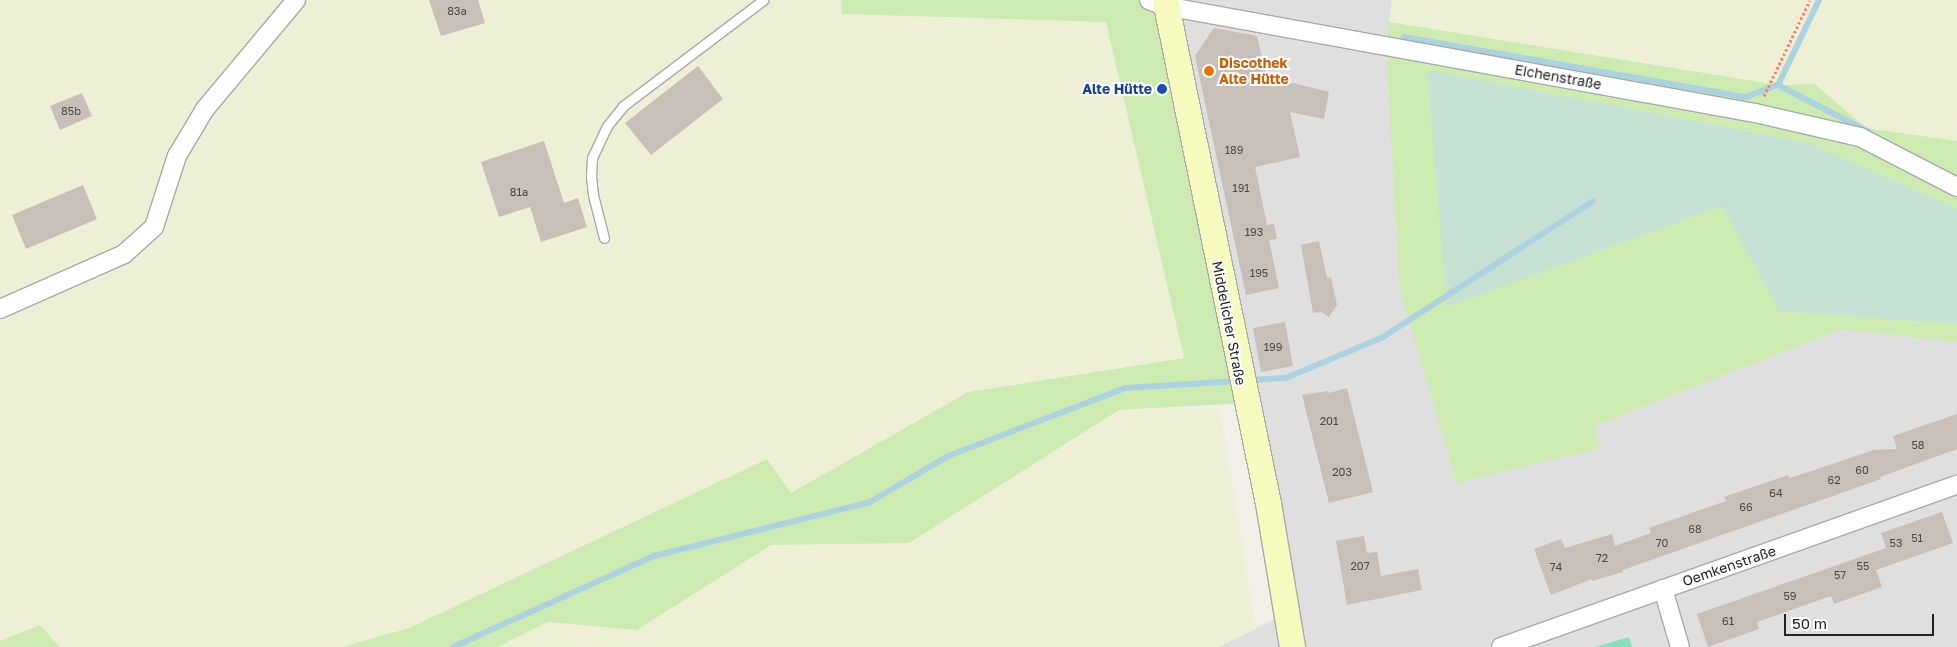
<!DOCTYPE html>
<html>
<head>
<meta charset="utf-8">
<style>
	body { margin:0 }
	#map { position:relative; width:1957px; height:647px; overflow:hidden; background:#f2efe9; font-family:"Golos Text",sans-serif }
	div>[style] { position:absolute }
	.residential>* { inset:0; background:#e0dfdf }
	.farmland>* { inset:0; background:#eef0d5 }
	.grass>* { inset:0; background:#cdebb0 }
	.wetland>* { inset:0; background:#c6e0d4 }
	.pitch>* { inset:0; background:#88e0be }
	.stream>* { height:6px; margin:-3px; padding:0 3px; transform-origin:3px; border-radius:3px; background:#aad3df }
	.building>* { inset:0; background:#c7bfb8 }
	.path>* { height:3px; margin-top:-1.5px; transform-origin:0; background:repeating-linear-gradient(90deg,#fa8072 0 2.5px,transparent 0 5px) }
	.roads { filter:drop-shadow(1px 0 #a9a9a9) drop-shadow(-1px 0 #a9a9a9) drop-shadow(0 1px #a9a9a9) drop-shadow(0 -1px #a9a9a9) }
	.lane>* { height:9px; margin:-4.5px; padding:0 4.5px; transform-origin:4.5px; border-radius:4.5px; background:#fff }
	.street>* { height:18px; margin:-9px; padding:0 9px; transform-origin:9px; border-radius:9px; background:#fff }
	.secondary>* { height:25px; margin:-12.5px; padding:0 12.5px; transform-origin:12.5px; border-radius:12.5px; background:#f7fabf }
	.dots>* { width:14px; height:14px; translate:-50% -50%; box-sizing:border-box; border:2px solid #fff; border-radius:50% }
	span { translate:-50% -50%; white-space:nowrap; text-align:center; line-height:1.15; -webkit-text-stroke:4px #fff; paint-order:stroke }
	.number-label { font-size:11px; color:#4b4948 }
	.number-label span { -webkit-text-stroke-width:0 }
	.food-label { font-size:14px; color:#c56008; font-weight:700 }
	.left { translate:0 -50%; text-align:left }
	.street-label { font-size:14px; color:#222 }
	.transit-label { font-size:14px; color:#164399; font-weight:700 }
	.right { translate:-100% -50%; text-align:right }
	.scale { position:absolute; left:1784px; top:614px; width:150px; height:22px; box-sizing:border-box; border:2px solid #222; border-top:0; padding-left:6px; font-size:15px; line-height:18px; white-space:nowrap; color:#222; -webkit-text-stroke:4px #fff; paint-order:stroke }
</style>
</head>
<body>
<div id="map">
	<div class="residential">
		<i style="clip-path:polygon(1164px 0,1392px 0,1386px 51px,1601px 447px,1594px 426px,1842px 329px,1957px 342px,1957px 647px,1218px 647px,1288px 612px)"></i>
	</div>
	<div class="farmland">
		<i style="clip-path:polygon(0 0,841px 0,842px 14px,1106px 22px,1184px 358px,968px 392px,791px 493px,767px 459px,408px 628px,342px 647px,60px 647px,40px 625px,0 641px)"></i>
		<i style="clip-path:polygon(1392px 0,1957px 0,1957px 141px,1866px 128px,1815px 84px,1778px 85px,1389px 22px)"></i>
		<i style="clip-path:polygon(1220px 408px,1256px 629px,1218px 647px,497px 647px,548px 622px,637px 630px,771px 545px,909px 543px,1120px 410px)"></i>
	</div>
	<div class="grass">
		<i style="clip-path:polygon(841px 0,1162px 0,1245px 403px,1119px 410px,909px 543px,771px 545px,637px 630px,548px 622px,497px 647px,342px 647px,409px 628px,767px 459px,791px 493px,968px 392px,1184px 358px,1106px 22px,842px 14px)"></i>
		<i style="clip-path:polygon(1389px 22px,1778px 85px,1815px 84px,1866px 128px,1957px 141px,1957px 342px,1842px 329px,1594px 426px,1601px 448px,1457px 483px,1400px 290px,1386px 51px)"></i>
		<i style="clip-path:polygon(40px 625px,60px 647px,0 647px,0 641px)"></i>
	</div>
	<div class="wetland">
		<i style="clip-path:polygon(1427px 70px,1809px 143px,1957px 209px,1957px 324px,1779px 311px,1722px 206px,1447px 307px)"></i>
	</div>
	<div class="pitch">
		<i style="clip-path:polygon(1629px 637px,1632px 647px,1595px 647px)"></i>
	</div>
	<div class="stream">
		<i style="left:1404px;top:37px;width:347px;rotate:10deg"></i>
		<i style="left:1746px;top:97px;width:34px;rotate:-21deg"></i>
		<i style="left:1778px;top:85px;width:102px;rotate:27.3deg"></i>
		<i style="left:1778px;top:85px;width:94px;rotate:-64.2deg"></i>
		<i style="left:1248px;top:380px;width:38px;rotate:-3deg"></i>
		<i style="left:1286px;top:378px;width:105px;rotate:-22.9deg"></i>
		<i style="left:1383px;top:337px;width:250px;rotate:-32.9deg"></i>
		<i style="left:453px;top:647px;width:221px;rotate:-24.4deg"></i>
		<i style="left:654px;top:556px;width:223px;rotate:-14deg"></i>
		<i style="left:870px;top:502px;width:91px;rotate:-30.5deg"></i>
		<i style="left:948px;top:456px;width:190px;rotate:-21deg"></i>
		<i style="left:1125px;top:388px;width:113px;rotate:-3.5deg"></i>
	</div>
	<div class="building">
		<i style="clip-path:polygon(429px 0,478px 0,485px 23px,441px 36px)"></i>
		<i style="clip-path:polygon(1214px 28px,1257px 36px,1266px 74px,1270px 73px,1272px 87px,1293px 83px,1329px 92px,1324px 119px,1290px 112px,1300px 157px,1255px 167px,1267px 225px,1274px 224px,1277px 239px,1269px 240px,1279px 288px,1246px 295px,1195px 56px)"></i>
		<i style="clip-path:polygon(698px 66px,723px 99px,651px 155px,625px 123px)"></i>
		<i style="clip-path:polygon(82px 93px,92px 116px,60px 130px,50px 106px)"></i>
		<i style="clip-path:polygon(544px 141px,564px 203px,578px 198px,587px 227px,541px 242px,530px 207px,499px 217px,481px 162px)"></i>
		<i style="clip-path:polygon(83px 185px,97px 219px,26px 249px,12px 215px)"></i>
		<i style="clip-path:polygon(1319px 241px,1327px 278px,1331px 277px,1337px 305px,1329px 317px,1321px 312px,1313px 313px,1301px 245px)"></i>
		<i style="clip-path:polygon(1285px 322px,1293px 366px,1261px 372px,1253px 328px)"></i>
		<i style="clip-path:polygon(1347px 388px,1373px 492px,1329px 503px,1302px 395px,1328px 391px,1329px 393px)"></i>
		<i style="clip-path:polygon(1957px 414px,1957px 449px,1880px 477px,1881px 479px,1623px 570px,1623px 572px,1592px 581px,1592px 579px,1551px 595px,1534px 549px,1561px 539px,1565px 548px,1612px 534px,1615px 546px,1651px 533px,1649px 528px,1726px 501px,1724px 497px,1788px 475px,1789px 478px,1815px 470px,1873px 450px,1897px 449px,1893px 436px)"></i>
		<i style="clip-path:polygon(1942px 512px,1953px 543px,1876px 570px,1882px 587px,1834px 604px,1831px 596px,1757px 622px,1759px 629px,1708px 647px,1697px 614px,1886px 548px,1881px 533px)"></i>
		<i style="clip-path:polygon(1364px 536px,1367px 553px,1377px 552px,1381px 576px,1418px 569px,1422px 590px,1347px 605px,1336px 541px)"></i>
	</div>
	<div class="path">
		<i style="left:1764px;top:96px;width:106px;rotate:-64.4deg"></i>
	</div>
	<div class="roads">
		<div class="lane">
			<i style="left:604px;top:238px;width:44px;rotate:-104.3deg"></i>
			<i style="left:593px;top:195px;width:18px;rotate:-96deg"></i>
			<i style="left:591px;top:177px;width:19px;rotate:-87deg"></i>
			<i style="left:592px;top:158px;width:35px;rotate:-65deg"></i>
			<i style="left:607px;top:126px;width:26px;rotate:-51deg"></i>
			<i style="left:623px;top:106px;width:176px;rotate:-37.1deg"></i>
		</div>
		<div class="street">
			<i style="left:1149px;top:0;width:17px;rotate:21deg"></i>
			<i style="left:1165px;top:6px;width:600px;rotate:10.28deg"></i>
			<i style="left:1755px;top:113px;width:108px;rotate:12.9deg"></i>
			<i style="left:1860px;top:137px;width:109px;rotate:27.3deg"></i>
			<i style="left:0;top:309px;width:136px;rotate:-23.9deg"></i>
			<i style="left:124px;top:254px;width:40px;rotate:-42deg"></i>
			<i style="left:154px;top:227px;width:75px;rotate:-72.1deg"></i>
			<i style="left:177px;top:156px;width:55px;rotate:-59.2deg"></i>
			<i style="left:205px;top:109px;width:142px;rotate:-50.1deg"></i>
			<i style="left:1663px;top:589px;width:60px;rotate:73.7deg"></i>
			<i style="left:1501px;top:647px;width:484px;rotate:-19.6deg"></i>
		</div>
		<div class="secondary">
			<i style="left:1165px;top:0;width:513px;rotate:78.43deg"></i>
			<i style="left:1268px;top:503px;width:146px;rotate:80.5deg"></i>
		</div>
	</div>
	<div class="dots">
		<i style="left:1209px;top:71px;background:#e8710a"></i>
		<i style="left:1162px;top:89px;background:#1a4fb4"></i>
	</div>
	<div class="number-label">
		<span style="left:457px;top:11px">83a</span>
		<span style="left:71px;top:111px">85b</span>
		<span style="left:1234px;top:150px">189</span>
		<span style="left:1241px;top:188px">191</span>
		<span style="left:519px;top:192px">81a</span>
		<span style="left:1254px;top:232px">193</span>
		<span style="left:1259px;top:273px">195</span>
		<span style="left:1273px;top:347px">199</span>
		<span style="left:1329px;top:421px">201</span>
		<span style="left:1918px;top:445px">58</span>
		<span style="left:1862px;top:470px">60</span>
		<span style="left:1342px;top:472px">203</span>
		<span style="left:1834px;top:480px">62</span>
		<span style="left:1776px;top:493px">64</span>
		<span style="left:1746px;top:507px">66</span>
		<span style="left:1695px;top:529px">68</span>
		<span style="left:1917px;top:538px">51</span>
		<span style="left:1662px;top:543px">70</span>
		<span style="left:1896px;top:543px">53</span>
		<span style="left:1602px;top:558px">72</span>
		<span style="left:1360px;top:566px">207</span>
		<span style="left:1863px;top:566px">55</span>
		<span style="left:1556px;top:567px">74</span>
		<span style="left:1840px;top:575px">57</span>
		<span style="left:1790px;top:596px">59</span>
		<span style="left:1728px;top:621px">61</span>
	</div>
	<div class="food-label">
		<span class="left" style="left:1219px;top:71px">Discothek<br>Alte Hütte</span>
	</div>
	<div class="street-label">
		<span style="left:1558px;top:77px;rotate:10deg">Eichenstraße</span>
		<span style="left:1229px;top:323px;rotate:79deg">Middelicher Straße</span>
		<span style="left:1729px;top:566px;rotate:-19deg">Oemkenstraße</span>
	</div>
	<div class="transit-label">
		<span class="right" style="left:1152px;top:89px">Alte Hütte</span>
	</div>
	<div class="scale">50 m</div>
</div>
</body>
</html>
